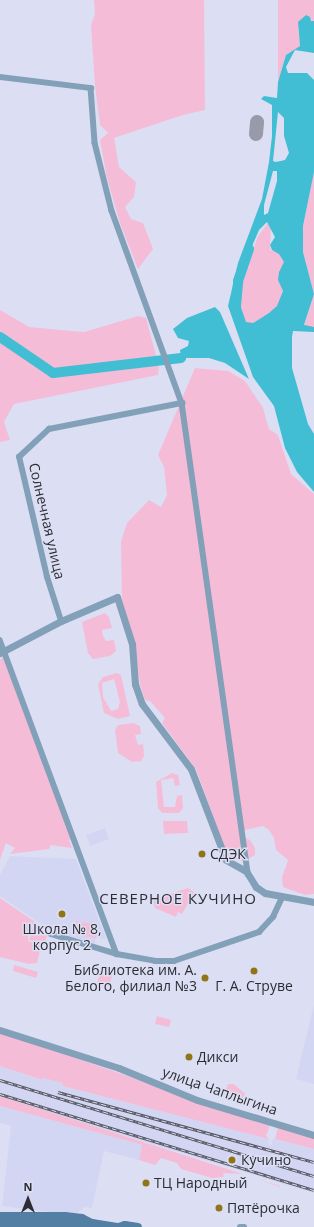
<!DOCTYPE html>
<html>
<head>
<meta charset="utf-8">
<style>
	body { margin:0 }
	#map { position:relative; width:314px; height:1227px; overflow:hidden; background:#dcdff3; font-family:"Open Sans",sans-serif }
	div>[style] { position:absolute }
	.built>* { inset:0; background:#d3d6f2 }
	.green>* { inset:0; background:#f5bcd8 }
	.water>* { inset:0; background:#41bed3 }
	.river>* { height:10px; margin:-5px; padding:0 5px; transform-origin:5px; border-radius:5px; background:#41bed3 }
	.taxiway>* { height:14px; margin:-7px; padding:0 7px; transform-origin:7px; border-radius:7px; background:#989aaa }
	.minor>* { height:5.5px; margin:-2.75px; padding:0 2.75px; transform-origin:2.75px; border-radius:2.75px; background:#83a0b9 }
	.tertiary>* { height:7px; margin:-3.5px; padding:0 3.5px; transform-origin:3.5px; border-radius:3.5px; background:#83a0b9 }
	.secondary>* { height:8px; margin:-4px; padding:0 4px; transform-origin:4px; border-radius:4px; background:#537fa4 }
	.rail>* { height:3px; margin-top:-1.5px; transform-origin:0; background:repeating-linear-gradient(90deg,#dcdff3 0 4.5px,#545660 0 9px); box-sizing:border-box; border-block:1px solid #545660 }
	.dots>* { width:11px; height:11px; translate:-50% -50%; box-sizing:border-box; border:2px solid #dcdff3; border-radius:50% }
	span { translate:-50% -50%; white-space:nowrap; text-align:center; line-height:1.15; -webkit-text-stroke:3px #dcdff3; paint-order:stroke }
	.street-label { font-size:14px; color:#2c2d34 }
	.poi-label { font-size:14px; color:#2c2d34 }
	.left { translate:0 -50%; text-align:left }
	.right { translate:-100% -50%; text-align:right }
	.neighbourhood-label { font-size:15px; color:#2c2d34; letter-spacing:1px }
	.north { position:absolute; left:8px; top:1179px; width:40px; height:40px; -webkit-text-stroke:3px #dcdff3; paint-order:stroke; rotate:0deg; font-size:11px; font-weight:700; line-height:16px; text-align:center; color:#2c2d34 }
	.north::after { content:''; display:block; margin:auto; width:14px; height:18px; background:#2c2d34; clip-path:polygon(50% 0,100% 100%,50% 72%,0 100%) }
</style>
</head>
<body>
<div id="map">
	<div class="built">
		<i style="clip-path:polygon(105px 828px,109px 839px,90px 846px,86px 835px)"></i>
		<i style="clip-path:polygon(10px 856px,76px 859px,106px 939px,96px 938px,95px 944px,51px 931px,0 896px,0 875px)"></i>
		<i style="clip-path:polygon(314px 1004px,314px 1084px,296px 1079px)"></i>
		<i style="clip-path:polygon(0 1066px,41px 1080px,43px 1078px,62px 1083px,63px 1086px,269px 1139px,268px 1144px,271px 1145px,273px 1139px,314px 1149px,314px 1193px,75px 1121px,0 1095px)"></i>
		<i style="clip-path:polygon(0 1106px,139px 1144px,142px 1145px,139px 1160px,104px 1151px,92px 1208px,85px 1207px,75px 1215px,2px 1206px,11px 1126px,0 1123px)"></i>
	</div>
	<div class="green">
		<i style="clip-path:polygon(94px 0,204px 0,205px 110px,183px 115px,114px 138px,119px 167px,136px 182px,134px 197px,125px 207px,131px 219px,143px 223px,153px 249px,138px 269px,120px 223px,107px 178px,100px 140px,108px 133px,100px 125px,95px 86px,91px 25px,95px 14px)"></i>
		<i style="clip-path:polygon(278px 0,314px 0,314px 21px,304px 18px,298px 27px,300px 46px,286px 55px,278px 82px)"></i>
		<i style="clip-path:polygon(314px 172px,314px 327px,309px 327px,304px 326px,314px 294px,303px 252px,303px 226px)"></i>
		<i style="clip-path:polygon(268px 223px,271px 225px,270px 250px,279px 252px,286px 264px,283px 289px,280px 306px,250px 325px,243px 320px,236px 297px,258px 236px)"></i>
		<i style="clip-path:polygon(0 310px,29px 327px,84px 332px,138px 316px,146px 318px,159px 367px,158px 375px,14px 404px,4px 422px,10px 440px,0 442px)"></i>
		<i style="clip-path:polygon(195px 368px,228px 371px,245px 381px,263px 408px,269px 429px,278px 435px,291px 474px,314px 494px,314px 894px,305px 895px,283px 887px,282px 877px,288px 860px,276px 850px,274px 838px,269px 830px,263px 826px,241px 831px,241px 836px,250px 840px,255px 848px,255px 855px,244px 861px,233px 859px,227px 854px,196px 769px,162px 723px,165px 718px,150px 701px,145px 700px,140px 684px,134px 639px,122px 603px,121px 541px,127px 523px,149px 500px,161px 507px,167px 495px,164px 467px,158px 455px)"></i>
		<i style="clip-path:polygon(105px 613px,109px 617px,112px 628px,102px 630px,103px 636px,106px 641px,114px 640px,116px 651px,110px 656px,93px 659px,88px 653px,82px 622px)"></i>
		<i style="clip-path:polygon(3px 657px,71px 839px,69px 840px,72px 848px,51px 845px,49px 849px,10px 854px,15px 848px,6px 843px,0 860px,0 660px)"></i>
		<i style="clip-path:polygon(evenodd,117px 673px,121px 675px,130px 716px,118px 719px,104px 713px,98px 684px,103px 677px,117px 673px,114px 679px,120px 702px,118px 709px,111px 711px,103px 697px,102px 683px,114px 679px)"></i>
		<i style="clip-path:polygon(133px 723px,140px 726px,141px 734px,135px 735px,138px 745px,143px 744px,144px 756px,141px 761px,132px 762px,118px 753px,115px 730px,118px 725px)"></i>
		<i style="clip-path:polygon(172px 773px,178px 775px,180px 785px,175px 786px,173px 778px,161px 780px,164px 807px,175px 807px,177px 796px,182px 795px,183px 808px,179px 813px,162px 813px,158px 808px,156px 782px)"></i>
		<i style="clip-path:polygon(163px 821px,187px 821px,188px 833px,164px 834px)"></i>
		<i style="clip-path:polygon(188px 888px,194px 892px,182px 914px,178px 912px,176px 917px,155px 908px,153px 900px)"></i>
		<i style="clip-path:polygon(0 898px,35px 922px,29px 928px,28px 941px,41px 946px,37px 963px,29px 964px,0 957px)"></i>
		<i style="clip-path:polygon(76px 921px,98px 925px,96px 938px,73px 934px)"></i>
		<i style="clip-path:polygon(33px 928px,48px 933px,44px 945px,29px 940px)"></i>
		<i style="clip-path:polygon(14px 965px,38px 972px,36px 978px,13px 971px)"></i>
		<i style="clip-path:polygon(102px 968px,113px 972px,109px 987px,97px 983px)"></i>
		<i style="clip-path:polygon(157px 1016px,171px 1020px,169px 1027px,155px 1024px)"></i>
		<i style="clip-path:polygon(0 1032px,270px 1125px,266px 1136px,269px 1139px,63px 1086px,62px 1083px,43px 1078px,42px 1080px,0 1066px)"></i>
		<i style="clip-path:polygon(228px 1084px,234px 1084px,245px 1094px,242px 1101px,231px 1100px,224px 1094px)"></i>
		<i style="clip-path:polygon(0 1096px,280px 1186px,280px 1187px,243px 1174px,223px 1173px,224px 1177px,212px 1178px,181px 1169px,177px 1163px,161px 1158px,155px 1165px,139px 1160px,142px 1145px,139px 1144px,0 1106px)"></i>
		<i style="clip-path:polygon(278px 1127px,314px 1138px,314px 1149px,275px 1139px)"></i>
	</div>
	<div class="water">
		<i style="clip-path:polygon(evenodd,306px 15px,310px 17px,311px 21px,314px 21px,314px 53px,295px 50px,286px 67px,288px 73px,307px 73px,314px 80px,314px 172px,303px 226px,303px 252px,314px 294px,304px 325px,314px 327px,314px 332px,293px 331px,292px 337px,292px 368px,308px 424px,314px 434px,314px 492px,297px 472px,285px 448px,274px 406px,253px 377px,228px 306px,238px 263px,262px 199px,269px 162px,272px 136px,272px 105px,261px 99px,264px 96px,277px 98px,278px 82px,286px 55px,300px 46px,298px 22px,306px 15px,278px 112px,284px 118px,284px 136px,289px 153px,285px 160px,276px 162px,273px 161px,278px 112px,306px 15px,273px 171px,277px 171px,277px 181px,268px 213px,264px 215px,264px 205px,273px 171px,306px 15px,267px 222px,275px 237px,270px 245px,272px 250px,279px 254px,284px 262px,279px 272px,278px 280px,283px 291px,277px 306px,269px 313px,253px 323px,246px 322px,236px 293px,244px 265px,259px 230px,267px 222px)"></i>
		<i style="clip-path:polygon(215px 307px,220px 312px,249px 379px,225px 363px,209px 358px,181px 358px,180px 350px,188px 346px,189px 341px,178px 338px,173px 329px,187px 318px)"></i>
	</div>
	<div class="river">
		<i style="left:236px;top:306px;width:25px;rotate:-85deg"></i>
		<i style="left:238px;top:281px;width:34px;rotate:-71deg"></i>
		<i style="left:0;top:337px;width:64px;rotate:34.2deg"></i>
		<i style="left:53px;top:373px;width:129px;rotate:-6.7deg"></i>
	</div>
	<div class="taxiway">
		<i style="left:256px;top:134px;width:12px;rotate:-85deg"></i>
	</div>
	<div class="minor">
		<i style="left:0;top:77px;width:92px;rotate:6.9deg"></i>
		<i style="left:91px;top:88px;width:55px;rotate:85.8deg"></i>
		<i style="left:95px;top:143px;width:70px;rotate:76deg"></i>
		<i style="left:112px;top:211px;width:204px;rotate:70deg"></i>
		<i style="left:182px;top:403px;width:476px;rotate:82deg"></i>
		<i style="left:61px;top:621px;width:46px;rotate:-107.7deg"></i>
		<i style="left:47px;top:577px;width:123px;rotate:-103.1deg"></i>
		<i style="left:19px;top:457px;width:41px;rotate:-43deg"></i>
		<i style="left:49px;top:429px;width:136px;rotate:-11.1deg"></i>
		<i style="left:0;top:640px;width:335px;rotate:69.6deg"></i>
		<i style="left:51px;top:934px;width:69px;rotate:16.9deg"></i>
		<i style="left:117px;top:954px;width:39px;rotate:10deg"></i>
		<i style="left:155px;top:961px;width:19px"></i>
		<i style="left:174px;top:961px;width:90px;rotate:-18.8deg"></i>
		<i style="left:259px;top:932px;width:21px;rotate:-47deg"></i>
		<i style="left:273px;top:917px;width:21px;rotate:-65deg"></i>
		<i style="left:240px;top:1227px;width:4px"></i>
	</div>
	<div class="tertiary">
		<i style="left:0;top:653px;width:69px;rotate:-27.7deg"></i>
		<i style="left:61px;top:621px;width:61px;rotate:-23.2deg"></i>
		<i style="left:117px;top:597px;width:49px;rotate:72.3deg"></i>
		<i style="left:132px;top:644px;width:40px;rotate:85.7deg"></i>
		<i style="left:135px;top:684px;width:21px;rotate:71deg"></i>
		<i style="left:142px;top:704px;width:81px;rotate:53deg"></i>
		<i style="left:191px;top:769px;width:97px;rotate:69deg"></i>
		<i style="left:226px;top:860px;width:23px;rotate:29deg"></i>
		<i style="left:246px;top:871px;width:19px;rotate:58deg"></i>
		<i style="left:256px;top:887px;width:11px;rotate:34deg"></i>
		<i style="left:265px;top:893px;width:50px;rotate:10.4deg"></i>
		<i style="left:0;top:1030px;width:125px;rotate:17.7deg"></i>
		<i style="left:119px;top:1068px;width:84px;rotate:22.3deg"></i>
		<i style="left:197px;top:1100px;width:122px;rotate:16.7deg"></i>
	</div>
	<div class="secondary">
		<i style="left:0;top:1216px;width:65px"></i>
		<i style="left:65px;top:1216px;width:17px;rotate:7deg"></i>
		<i style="left:82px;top:1218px;width:11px;rotate:27deg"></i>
		<i style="left:0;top:1223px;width:92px"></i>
		<i style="left:92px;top:1223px;width:24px;rotate:9deg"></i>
		<i style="left:118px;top:1227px;width:7px;rotate:-16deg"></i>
		<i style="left:125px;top:1225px;width:13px;rotate:9deg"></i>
	</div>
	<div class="rail">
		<i style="left:0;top:1080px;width:328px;rotate:17deg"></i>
		<i style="left:58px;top:1092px;width:265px;rotate:15.3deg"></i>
		<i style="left:0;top:1094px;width:328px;rotate:17deg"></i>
	</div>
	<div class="dots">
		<i style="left:202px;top:854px;background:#907419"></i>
		<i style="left:62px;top:914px;background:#907419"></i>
		<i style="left:254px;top:971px;background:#907419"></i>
		<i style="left:205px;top:978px;background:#907419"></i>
		<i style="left:189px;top:1057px;background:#907419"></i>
		<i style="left:232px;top:1160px;background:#907419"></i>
		<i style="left:146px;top:1183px;background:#907419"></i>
		<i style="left:219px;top:1208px;background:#907419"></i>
	</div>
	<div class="street-label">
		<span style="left:47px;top:521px;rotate:77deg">Солнечная улица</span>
		<span style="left:220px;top:1091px;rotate:19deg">улица Чаплыгина</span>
	</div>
	<div class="poi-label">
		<span class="left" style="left:210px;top:854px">СДЭК</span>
		<span style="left:62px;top:937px">Школа № 8,<br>корпус 2</span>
		<span class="right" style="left:197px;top:978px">Библиотека им. А.<br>Белого, филиал №3</span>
		<span style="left:254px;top:986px">Г. А. Струве</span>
		<span class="left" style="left:197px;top:1057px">Дикси</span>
		<span class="left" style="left:241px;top:1160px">Кучино</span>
		<span class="left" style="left:154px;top:1183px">ТЦ Народный</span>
		<span class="left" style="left:227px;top:1208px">Пятёрочка</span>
	</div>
	<div class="neighbourhood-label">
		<span style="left:178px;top:899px">СЕВЕРНОЕ КУЧИНО</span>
	</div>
	<div class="north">N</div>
</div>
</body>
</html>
